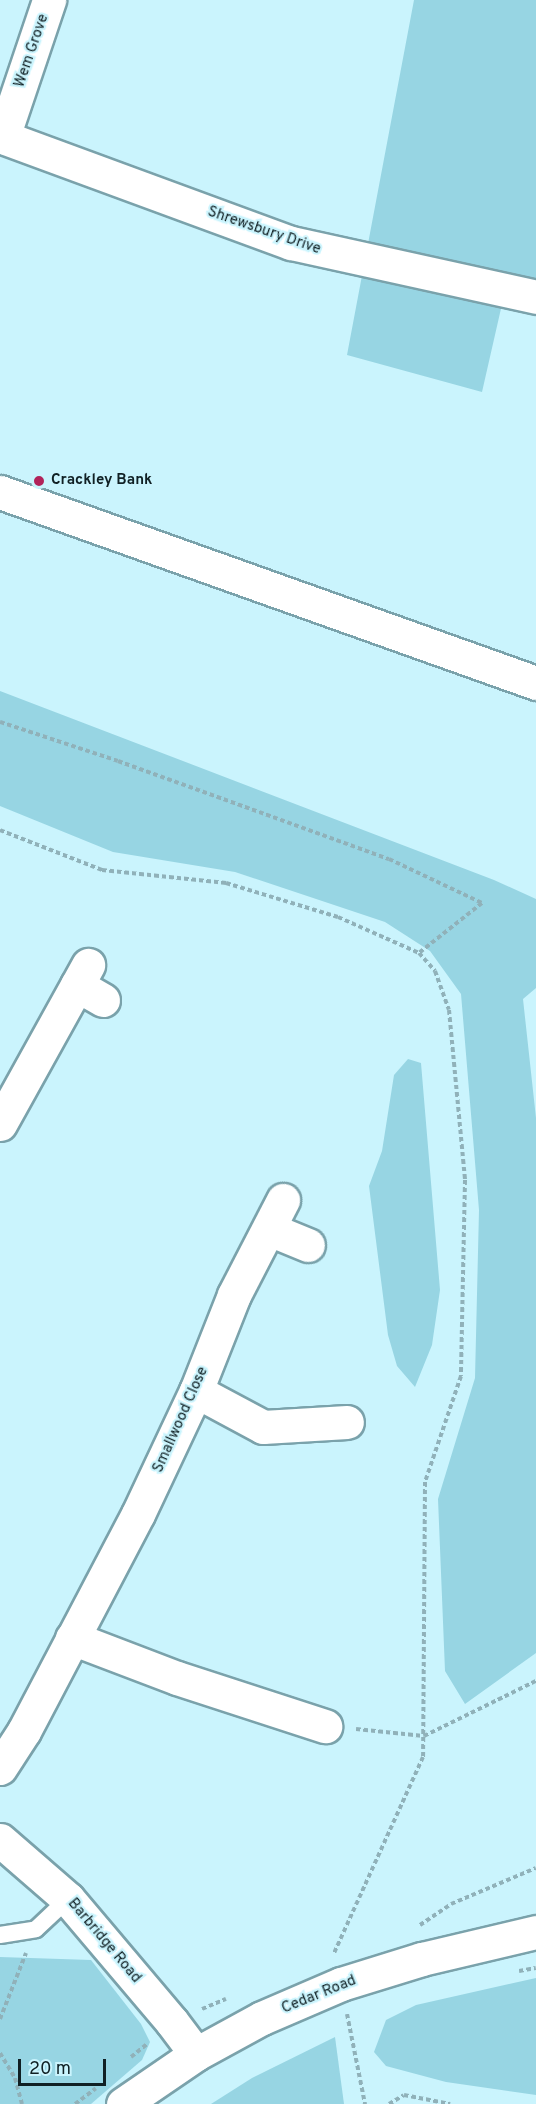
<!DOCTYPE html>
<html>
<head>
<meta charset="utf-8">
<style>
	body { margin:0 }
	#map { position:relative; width:536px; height:2104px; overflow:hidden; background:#caf4fd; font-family:Overpass,sans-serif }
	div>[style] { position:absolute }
	.green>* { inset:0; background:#97d5e3 }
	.path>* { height:4px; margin-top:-2px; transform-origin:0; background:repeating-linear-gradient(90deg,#90b1b9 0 4.5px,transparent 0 7.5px) }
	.roads { filter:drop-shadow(2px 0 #7aa2ab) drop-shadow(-2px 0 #7aa2ab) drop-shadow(0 2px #7aa2ab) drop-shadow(0 -2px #7aa2ab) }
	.service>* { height:16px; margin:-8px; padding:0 8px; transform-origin:8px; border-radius:8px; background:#fff }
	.minor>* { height:33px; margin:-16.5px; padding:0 16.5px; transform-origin:16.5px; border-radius:16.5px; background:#fff }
	.tertiary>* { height:33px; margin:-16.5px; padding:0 16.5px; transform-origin:16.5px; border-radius:16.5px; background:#fff }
	.dots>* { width:16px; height:16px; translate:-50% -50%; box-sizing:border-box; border:3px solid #caf4fd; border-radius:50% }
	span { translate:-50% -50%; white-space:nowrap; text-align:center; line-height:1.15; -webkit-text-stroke:4.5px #caf4fd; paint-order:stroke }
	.street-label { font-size:15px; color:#102024 }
	.poi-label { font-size:15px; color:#102024; font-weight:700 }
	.left { translate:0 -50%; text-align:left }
	.scale { position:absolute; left:18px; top:2059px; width:88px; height:27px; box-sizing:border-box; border:3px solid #102024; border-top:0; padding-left:8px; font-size:18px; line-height:21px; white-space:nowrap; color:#102024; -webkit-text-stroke:4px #caf4fd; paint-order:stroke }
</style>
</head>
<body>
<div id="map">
	<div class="green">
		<i style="clip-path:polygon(414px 0,536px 0,536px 297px,505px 291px,482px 392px,347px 355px)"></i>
		<i style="clip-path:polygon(0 691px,494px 880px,536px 899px,536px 988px,523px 999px,536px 1118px,536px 1653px,465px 1704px,445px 1671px,438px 1499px,475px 1378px,479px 1210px,461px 994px,430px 951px,385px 922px,235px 872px,113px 852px,0 806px)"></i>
		<i style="clip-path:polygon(408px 1059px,421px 1063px,440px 1290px,432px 1345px,415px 1387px,397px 1366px,388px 1335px,369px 1186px,382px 1151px,394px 1075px)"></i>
		<i style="clip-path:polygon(0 1957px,91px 1960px,141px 2024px,150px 2042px,142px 2060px,91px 2104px,0 2104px)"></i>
		<i style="clip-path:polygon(536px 1978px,536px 2095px,446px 2082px,386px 2066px,374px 2052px,386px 2020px,416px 2005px)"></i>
		<i style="clip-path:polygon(335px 2037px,344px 2104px,211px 2104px,252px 2078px)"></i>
	</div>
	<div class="path">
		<i style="left:0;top:722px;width:124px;rotate:18.3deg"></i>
		<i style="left:118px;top:761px;width:288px;rotate:19.9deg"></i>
		<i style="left:389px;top:859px;width:103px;rotate:25.3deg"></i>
		<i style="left:482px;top:903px;width:80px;rotate:141.6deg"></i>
		<i style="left:0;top:830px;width:110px;rotate:21.4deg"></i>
		<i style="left:102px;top:870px;width:125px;rotate:6deg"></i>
		<i style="left:226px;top:883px;width:117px;rotate:16.9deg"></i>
		<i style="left:338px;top:917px;width:89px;rotate:24deg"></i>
		<i style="left:419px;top:953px;width:24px;rotate:48deg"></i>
		<i style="left:435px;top:971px;width:41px;rotate:70.3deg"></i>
		<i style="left:449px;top:1010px;width:171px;rotate:84.6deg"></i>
		<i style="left:465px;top:1180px;width:196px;rotate:91.2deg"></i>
		<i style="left:461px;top:1376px;width:112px;rotate:108.8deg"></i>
		<i style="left:425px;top:1482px;width:275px;rotate:90.4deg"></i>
		<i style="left:423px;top:1757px;width:215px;rotate:114.4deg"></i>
		<i style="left:356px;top:1729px;width:68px;rotate:5.9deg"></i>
		<i style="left:424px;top:1736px;width:125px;rotate:-26.2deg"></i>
		<i style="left:420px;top:1925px;width:37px;rotate:-34deg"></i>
		<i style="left:451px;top:1904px;width:92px;rotate:-23deg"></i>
		<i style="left:519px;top:1971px;width:17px;rotate:-10deg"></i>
		<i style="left:202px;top:2009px;width:26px;rotate:-23deg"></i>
		<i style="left:347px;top:2014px;width:92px;rotate:78.7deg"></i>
		<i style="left:0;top:2019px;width:71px;rotate:-68.5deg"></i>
		<i style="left:0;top:2053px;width:29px;rotate:59deg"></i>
		<i style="left:15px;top:2078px;width:27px;rotate:75deg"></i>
		<i style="left:131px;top:2057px;width:22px;rotate:-39deg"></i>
		<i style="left:75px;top:2104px;width:26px;rotate:-37deg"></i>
		<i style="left:389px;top:2104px;width:17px;rotate:-31deg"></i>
		<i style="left:404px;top:2095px;width:47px;rotate:11.1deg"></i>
	</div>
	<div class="roads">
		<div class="service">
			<i style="left:0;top:1935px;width:36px;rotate:-9deg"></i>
			<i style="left:36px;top:1929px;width:44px;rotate:-43.2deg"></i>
		</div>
		<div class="minor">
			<i style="left:0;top:136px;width:310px;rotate:20.2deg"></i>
			<i style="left:291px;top:243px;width:251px;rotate:12.4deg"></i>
			<i style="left:3px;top:137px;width:145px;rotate:-71.4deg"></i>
			<i style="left:77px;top:985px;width:30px;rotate:30deg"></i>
			<i style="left:0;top:1124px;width:182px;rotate:-61deg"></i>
			<i style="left:269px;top:1229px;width:42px;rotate:22.3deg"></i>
			<i style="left:196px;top:1391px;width:76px;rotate:28.2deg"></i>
			<i style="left:263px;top:1427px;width:84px;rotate:-3.4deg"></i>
			<i style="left:72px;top:1638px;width:112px;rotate:20.9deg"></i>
			<i style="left:177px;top:1678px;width:156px;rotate:18deg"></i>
			<i style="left:0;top:1768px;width:44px;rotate:-57deg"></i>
			<i style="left:24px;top:1731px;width:245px;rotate:-62.3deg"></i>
			<i style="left:138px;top:1514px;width:136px;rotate:-64.8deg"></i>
			<i style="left:196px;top:1391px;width:103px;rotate:-68.4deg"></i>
			<i style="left:234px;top:1295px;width:107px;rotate:-62.7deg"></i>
			<i style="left:0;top:1840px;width:90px;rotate:40.9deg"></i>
			<i style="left:68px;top:1899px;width:161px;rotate:49.8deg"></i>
			<i style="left:172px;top:2022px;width:40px;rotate:53deg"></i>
		</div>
		<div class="tertiary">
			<i style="left:0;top:492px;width:569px;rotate:19.61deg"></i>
			<i style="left:123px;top:2104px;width:88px;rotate:-34.4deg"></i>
			<i style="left:196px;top:2054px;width:75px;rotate:-28.6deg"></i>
			<i style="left:262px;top:2018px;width:86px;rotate:-23.3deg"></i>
			<i style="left:341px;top:1984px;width:85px;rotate:-17.2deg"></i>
			<i style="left:422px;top:1959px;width:117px;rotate:-13.3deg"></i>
		</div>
	</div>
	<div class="dots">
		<i style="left:39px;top:481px;background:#b1235a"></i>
	</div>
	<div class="street-label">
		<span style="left:32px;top:51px;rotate:-71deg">Wem Grove</span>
		<span style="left:264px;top:231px;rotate:19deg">Shrewsbury Drive</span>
		<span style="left:181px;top:1420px;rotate:-66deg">Smallwood Close</span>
		<span style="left:104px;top:1941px;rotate:50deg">Barbridge Road</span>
		<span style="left:319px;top:1995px;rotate:-22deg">Cedar Road</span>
	</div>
	<div class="poi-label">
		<span class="left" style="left:51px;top:481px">Crackley Bank</span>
	</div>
	<div class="scale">20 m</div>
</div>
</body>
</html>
